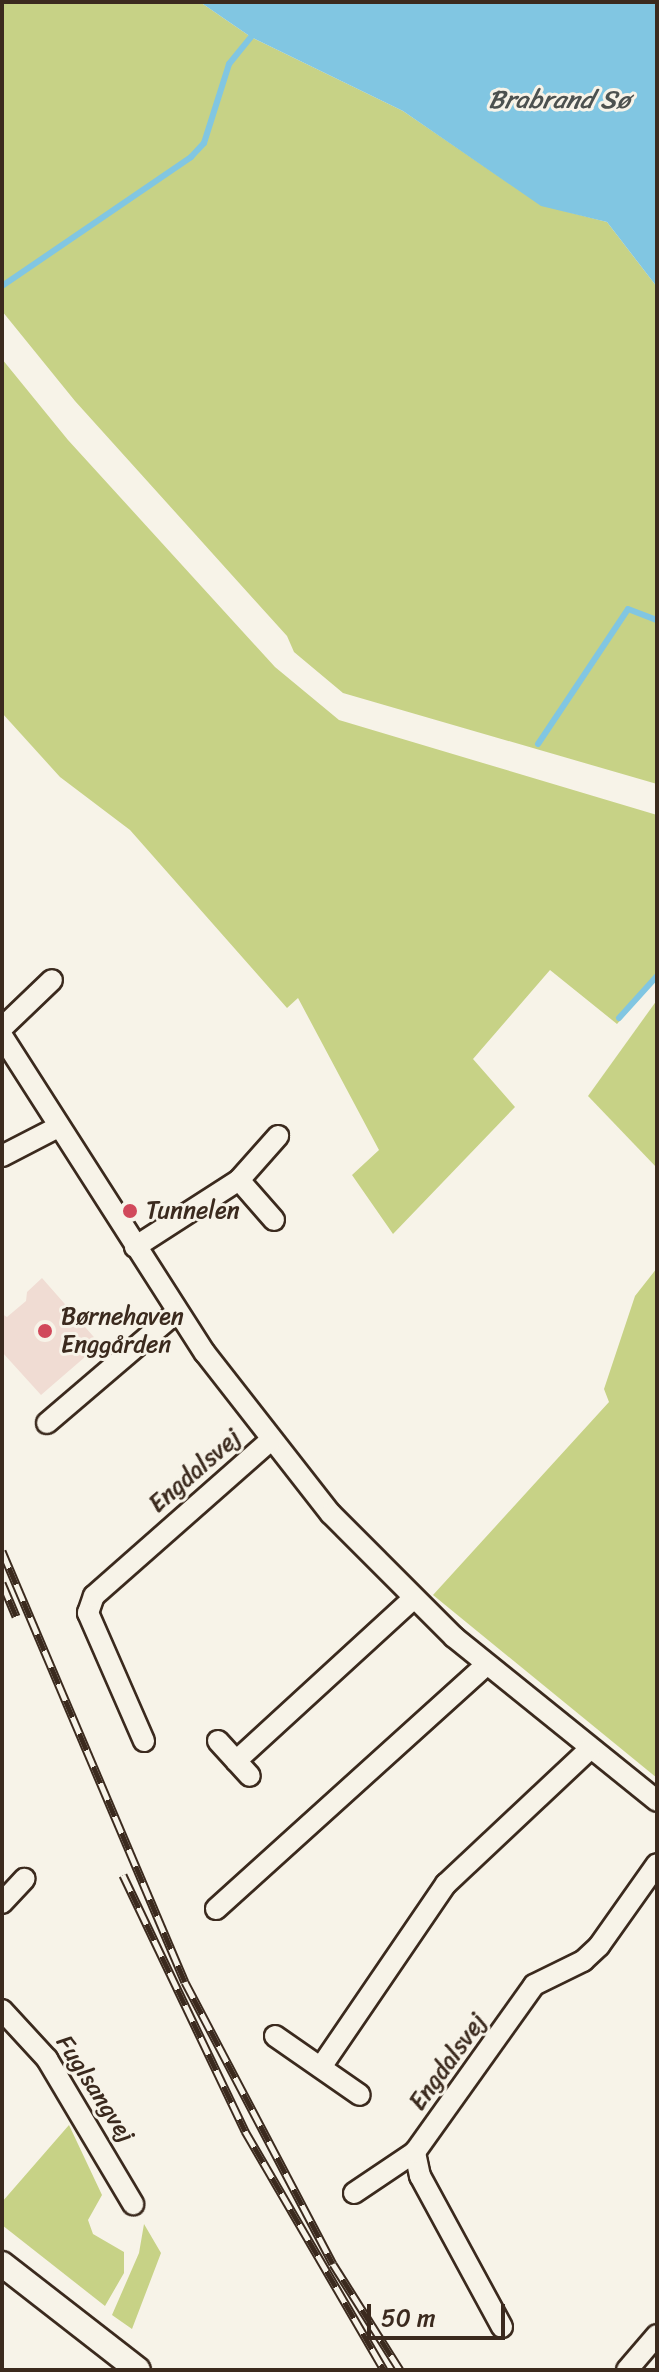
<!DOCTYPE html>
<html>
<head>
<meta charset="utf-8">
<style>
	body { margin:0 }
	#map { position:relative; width:659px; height:2372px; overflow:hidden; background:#f7f3e8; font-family:Sriracha,sans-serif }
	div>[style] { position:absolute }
	.built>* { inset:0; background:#f0dcd3 }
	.green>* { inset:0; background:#c7d286 }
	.water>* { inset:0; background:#81c6e2 }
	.stream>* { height:6px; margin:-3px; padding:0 3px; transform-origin:3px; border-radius:3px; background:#81c6e2 }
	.roads { filter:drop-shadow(2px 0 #3b2a1e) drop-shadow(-2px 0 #3b2a1e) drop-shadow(0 2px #3b2a1e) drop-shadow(0 -2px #3b2a1e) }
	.minor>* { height:20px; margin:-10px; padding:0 10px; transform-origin:10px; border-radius:10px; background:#f7f3e8 }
	.major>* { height:24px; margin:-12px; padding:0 12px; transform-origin:12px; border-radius:12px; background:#f7f3e8 }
	.rail>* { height:9px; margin-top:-4.5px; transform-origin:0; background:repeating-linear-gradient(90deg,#f7f3e8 0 18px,#3b2a1e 0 36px); box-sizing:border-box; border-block:2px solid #3b2a1e }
	.dots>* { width:22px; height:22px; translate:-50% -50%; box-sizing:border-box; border:4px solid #f7f3e8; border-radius:50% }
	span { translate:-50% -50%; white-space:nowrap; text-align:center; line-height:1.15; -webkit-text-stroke:6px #f7f3e8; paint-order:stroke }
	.poi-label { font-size:24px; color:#3b2a1e }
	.left { translate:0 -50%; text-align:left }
	.street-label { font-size:24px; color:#3b2a1e }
	.water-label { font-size:26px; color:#4c514f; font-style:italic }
	.frame { position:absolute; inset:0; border:4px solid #3b2a1e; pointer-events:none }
	.scale { position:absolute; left:367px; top:2304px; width:138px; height:36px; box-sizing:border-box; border:4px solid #3b2a1e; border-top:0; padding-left:10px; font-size:24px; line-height:28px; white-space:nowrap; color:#3b2a1e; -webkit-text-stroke:6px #f7f3e8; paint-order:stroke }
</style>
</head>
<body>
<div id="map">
	<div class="built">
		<i style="clip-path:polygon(42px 1278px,100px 1344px,41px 1395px,2px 1352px,2px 1314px,7px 1317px,26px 1301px,27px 1292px)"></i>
	</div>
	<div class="green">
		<i style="clip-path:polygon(2px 2px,200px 2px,251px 37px,403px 111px,541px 205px,607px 222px,657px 287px,657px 784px,343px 693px,294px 652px,287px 636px,75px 401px,2px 311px)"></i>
		<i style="clip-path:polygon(2px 359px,68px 440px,275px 667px,339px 720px,657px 815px,657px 979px,617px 1024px,550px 970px,473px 1059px,515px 1107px,393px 1234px,352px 1175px,379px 1150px,298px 998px,287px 1008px,130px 830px,60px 777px,2px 713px)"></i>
		<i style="clip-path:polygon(657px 1000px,657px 1168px,588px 1096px)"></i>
		<i style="clip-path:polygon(657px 1268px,657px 1778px,433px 1595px,609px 1402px,604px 1389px,635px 1296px)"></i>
		<i style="clip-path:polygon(69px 2125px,102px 2195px,88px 2220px,93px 2234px,124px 2252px,124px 2273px,105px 2306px,2px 2225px,2px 2202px)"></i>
		<i style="clip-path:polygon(144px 2224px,161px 2253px,132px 2329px,112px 2315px,139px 2253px)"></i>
	</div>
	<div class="water">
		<i style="clip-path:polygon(200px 2px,657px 2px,657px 287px,607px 222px,541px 206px,403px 111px,251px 37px)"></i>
	</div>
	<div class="stream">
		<i style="left:2px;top:286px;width:229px;rotate:-34.3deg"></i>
		<i style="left:191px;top:157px;width:19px;rotate:-47deg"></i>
		<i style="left:204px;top:143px;width:83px;rotate:-72.4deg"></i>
		<i style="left:229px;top:64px;width:35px;rotate:-51deg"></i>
		<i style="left:538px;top:744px;width:162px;rotate:-56.3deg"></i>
		<i style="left:628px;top:609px;width:31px;rotate:21deg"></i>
		<i style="left:619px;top:1018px;width:57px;rotate:-47.9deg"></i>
	</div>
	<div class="roads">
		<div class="minor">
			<i style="left:2px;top:1028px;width:69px;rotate:-43.8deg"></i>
			<i style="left:2px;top:1036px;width:376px;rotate:57.4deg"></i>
			<i style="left:205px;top:1353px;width:204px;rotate:52deg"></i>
			<i style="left:331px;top:1514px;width:174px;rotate:45deg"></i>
			<i style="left:454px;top:1637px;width:261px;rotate:38.9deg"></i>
			<i style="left:2px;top:1156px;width:63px;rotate:-27.4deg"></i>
			<i style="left:239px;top:1180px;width:59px;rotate:-48.4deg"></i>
			<i style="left:135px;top:1247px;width:124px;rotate:-32.8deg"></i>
			<i style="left:239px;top:1180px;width:53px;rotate:48.8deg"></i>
			<i style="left:47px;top:1423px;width:171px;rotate:-40.5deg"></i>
			<i style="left:144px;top:1741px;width:140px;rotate:-113.6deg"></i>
			<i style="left:88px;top:1613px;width:18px;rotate:-71deg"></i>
			<i style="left:94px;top:1596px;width:236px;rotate:-41.4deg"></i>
			<i style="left:218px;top:1741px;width:47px;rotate:47.6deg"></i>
			<i style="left:236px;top:1761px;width:240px;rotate:-42.5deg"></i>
			<i style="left:2px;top:1903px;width:33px;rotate:-47deg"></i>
			<i style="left:216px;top:1909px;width:364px;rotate:-42.1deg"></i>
			<i style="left:2px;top:2010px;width:67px;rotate:47.4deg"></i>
			<i style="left:47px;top:2059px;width:169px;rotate:59.3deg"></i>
			<i style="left:275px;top:2036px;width:103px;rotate:34.8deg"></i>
			<i style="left:321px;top:2067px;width:222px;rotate:-55.7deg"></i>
			<i style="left:446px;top:1884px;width:197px;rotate:-43.2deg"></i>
			<i style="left:354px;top:2193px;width:73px;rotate:-33.9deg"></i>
			<i style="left:502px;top:2327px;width:172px;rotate:-118.5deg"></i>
			<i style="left:420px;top:2176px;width:25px;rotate:-102deg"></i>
			<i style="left:415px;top:2152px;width:205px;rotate:-54.5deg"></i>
			<i style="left:534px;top:1985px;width:55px;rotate:-26.1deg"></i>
			<i style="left:583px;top:1961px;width:22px;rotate:-43deg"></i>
			<i style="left:599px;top:1946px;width:100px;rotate:-54.7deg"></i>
			<i style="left:627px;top:2370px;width:46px;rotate:-49.4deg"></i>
		</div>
		<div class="major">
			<i style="left:2px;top:2264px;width:172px;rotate:37.9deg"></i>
		</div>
	</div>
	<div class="rail">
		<i style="left:2px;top:1551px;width:468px;rotate:67deg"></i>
		<i style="left:185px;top:1982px;width:318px;rotate:62.3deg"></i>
		<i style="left:333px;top:2264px;width:125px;rotate:57.7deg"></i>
		<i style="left:2px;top:1583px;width:36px;rotate:67deg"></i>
		<i style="left:123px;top:1875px;width:284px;rotate:64.5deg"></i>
		<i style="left:245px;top:2131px;width:276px;rotate:59.8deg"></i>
	</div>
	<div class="dots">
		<i style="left:130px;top:1211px;background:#d1495b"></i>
		<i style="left:45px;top:1331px;background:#d1495b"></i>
	</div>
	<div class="poi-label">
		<span class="left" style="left:146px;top:1211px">Tunnelen</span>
		<span class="left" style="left:61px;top:1331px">Børnehaven<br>Enggården</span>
	</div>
	<div class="street-label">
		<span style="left:195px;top:1471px;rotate:-41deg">Engdalsvej</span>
		<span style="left:448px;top:2062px;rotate:-54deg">Engdalsvej</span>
		<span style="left:95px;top:2089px;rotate:57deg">Fuglsangvej</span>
	</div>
	<div class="water-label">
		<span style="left:559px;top:100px">Brabrand Sø</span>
	</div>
	<div class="frame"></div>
	<div class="scale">50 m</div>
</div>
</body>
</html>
